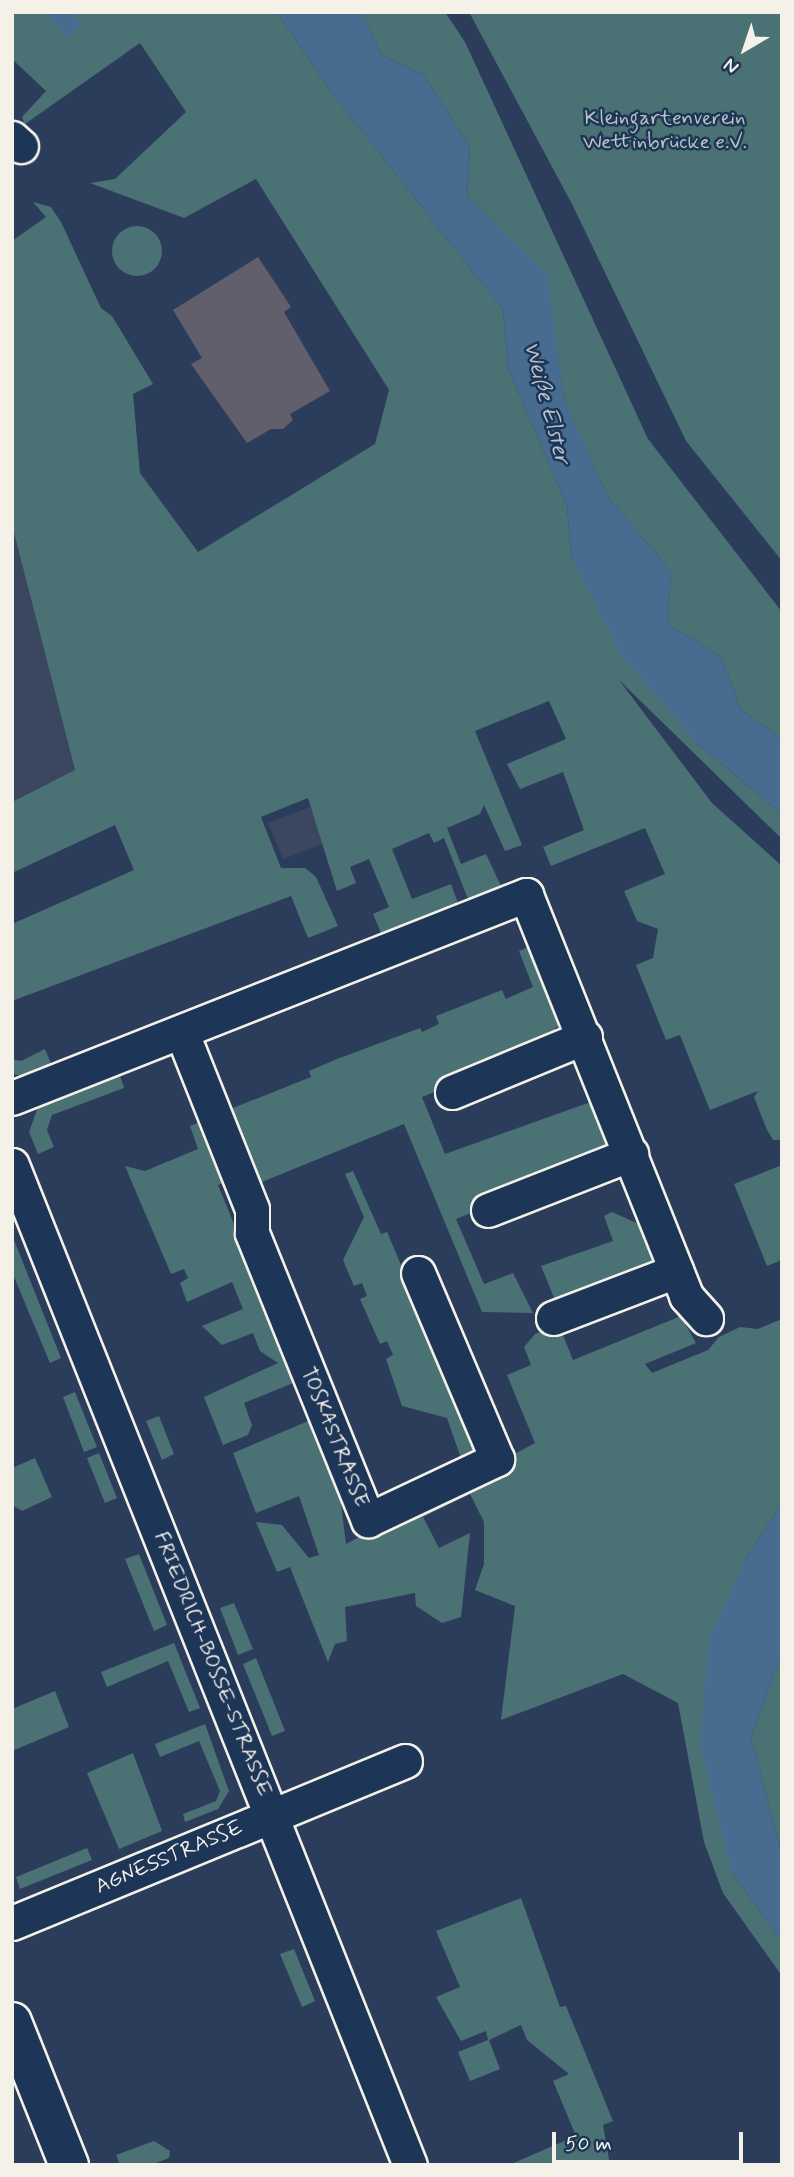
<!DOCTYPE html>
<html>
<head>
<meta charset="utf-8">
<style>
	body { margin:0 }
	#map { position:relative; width:794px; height:2177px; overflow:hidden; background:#2b3d5b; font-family:Mynerve,sans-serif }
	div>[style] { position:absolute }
	.built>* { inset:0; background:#3b4760 }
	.green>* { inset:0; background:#4a7174 }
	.round { border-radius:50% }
	.water>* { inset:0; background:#486c8f }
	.building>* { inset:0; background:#615f6c }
	.roads { filter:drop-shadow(2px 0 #f4f1e8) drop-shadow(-2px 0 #f4f1e8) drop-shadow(0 2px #f4f1e8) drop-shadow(0 -2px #f4f1e8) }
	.minor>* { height:33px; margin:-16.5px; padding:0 16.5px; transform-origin:16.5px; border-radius:16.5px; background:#1d3557 }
	.major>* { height:38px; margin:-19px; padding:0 19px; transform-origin:19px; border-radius:19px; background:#1d3557 }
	span { translate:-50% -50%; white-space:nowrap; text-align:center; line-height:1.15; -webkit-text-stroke:5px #1d3557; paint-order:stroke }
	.park-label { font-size:21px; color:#b8c4bf }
	.street-label { font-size:21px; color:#f4f1e8 }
	.water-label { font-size:23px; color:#b8c2c9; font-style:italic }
	.frame { position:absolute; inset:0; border:14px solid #f4f1e8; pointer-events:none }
	.north { position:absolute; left:710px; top:14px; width:70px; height:70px; -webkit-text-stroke:5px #1d3557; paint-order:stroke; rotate:219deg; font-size:19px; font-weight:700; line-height:28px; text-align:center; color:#f4f1e8 }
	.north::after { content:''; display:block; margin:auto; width:24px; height:32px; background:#f4f1e8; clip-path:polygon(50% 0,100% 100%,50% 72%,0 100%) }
	.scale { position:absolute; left:552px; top:2132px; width:191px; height:32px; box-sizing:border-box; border:4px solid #f4f1e8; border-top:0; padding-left:9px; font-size:21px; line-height:24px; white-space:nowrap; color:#f4f1e8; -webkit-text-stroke:5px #1d3557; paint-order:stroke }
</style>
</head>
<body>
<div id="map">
	<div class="built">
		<i style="clip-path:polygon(12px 525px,75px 770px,12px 802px)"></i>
		<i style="clip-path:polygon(310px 807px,325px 843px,283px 859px,268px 823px)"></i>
	</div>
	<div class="green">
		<i style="clip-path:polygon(12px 12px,277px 12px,332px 93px,503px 310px,508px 368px,567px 505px,571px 557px,699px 745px,782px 814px,782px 839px,619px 680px,712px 803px,782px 866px,782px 1140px,773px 1140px,767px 1130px,754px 1097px,758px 1091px,710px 1110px,680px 1035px,666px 1040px,636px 965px,653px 958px,658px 929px,637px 921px,624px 891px,665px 874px,645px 828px,551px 866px,543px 847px,584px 830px,563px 772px,520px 789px,507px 764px,566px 739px,549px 701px,475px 731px,522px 845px,505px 851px,484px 805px,480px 814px,447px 828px,461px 864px,486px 854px,501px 886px,468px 899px,444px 838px,434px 843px,429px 833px,392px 849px,412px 899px,451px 884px,458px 903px,382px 935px,373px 914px,389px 907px,369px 859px,350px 867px,356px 883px,337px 891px,308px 798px,261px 817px,281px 868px,305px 868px,316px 877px,338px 926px,308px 938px,291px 896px,12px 1001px,12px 924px,134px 870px,115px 825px,12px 873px,12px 802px,75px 770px,12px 525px,12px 241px,46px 217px,33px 202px,51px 207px,61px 222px,101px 308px,112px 316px,153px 384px,133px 394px,140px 473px,198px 552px,375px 444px,389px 390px,256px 179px,184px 218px,90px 183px,115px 179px,186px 112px,140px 43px,25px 124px,22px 117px,46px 91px,12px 59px)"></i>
		<i style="clip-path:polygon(362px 12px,445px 12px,465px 42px,648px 439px,782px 612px,782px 739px,741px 710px,721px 656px,668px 624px,671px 571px,608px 497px,564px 400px,546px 274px,467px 196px,470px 147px,423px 74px,381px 55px)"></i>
		<i style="clip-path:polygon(469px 12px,782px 12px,782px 561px,686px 441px,573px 206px)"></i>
		<i class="round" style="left:112px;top:226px;width:50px;height:50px"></i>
		<i style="clip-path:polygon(536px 944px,568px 1022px,555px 1028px,560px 1042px,422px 1097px,445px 1154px,599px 1099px,620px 1153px,456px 1219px,484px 1284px,513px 1273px,533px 1313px,482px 1312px,404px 1124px,257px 1184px,228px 1110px,311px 1077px,309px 1071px,337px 1059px,420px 1028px,422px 1032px,439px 1024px,436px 1016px,502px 990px,506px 999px,533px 987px,519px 951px)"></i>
		<i style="clip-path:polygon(45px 1049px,52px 1066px,24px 1076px,12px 1074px,12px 1059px,21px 1061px)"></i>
		<i style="clip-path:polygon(120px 1075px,124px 1088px,52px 1115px,47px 1130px,54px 1147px,38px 1154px,29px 1132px,38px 1107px)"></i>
		<i style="clip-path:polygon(205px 1120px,230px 1180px,218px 1185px,298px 1381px,244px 1403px,252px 1425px,248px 1435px,223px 1445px,204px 1397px,278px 1363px,260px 1351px,253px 1333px,222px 1345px,202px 1326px,243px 1309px,232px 1282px,187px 1302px,180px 1283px,188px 1278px,184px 1269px,171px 1274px,125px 1166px,145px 1171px,198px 1149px,190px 1126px)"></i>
		<i style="clip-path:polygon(782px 1165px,782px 1260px,767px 1266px,734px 1184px)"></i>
		<i style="clip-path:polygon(353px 1171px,381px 1234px,387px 1232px,478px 1445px,463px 1464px,447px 1418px,402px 1406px,386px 1359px,393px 1355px,387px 1341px,380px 1344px,360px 1299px,367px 1296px,362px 1283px,354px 1286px,343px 1260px,364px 1217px,345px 1174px)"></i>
		<i style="clip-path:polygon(612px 1212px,650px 1229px,666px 1268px,559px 1310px,541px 1266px,613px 1241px,604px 1216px)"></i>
		<i style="clip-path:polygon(12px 1235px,61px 1358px,50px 1363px,12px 1272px)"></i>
		<i style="clip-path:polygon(681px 1316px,696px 1343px,645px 1364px,652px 1373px,708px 1350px,719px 1337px,740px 1327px,758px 1329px,782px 1319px,782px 1503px,745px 1560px,731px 1871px,782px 1942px,782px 1976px,723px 1893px,704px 1842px,678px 1703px,623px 1674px,501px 1720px,515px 1606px,475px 1590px,484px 1564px,484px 1522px,470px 1494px,423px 1517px,439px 1548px,470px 1533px,461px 1617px,442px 1623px,416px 1606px,415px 1593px,345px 1607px,347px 1641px,335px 1644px,328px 1662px,290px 1567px,277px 1572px,256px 1522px,282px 1525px,309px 1558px,319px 1555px,299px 1496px,256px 1513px,233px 1453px,313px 1419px,338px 1479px,346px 1544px,535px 1443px,507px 1375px,531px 1365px,524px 1347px,535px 1334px,559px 1325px,573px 1360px)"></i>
		<i style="clip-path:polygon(75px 1392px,97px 1447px,84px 1452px,63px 1397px)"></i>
		<i style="clip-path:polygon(159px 1416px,174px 1454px,162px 1460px,146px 1421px)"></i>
		<i style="clip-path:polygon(99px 1453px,117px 1498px,105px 1503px,87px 1458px)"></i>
		<i style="clip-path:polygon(35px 1458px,52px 1497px,22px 1511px,12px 1505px,12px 1468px)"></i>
		<i style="clip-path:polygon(139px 1554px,167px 1625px,154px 1631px,125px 1559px)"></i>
		<i style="clip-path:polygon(234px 1603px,253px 1649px,238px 1655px,220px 1608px)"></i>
		<i style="clip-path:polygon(174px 1643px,200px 1708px,189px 1712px,168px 1661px,107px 1687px,101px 1672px)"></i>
		<i style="clip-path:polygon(782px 1652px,782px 1856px,751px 1738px)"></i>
		<i style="clip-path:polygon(256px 1658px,285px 1731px,272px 1736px,243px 1664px)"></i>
		<i style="clip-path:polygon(55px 1691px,69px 1727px,12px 1751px,12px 1709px)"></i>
		<i style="clip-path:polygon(205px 1724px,229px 1791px,218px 1809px,185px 1822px,183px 1814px,216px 1801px,220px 1791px,199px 1741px,160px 1757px,155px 1744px)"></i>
		<i style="clip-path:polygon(133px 1753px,162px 1831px,119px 1849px,87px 1773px)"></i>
		<i style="clip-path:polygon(87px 1848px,92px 1860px,20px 1889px,16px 1877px)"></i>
		<i style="clip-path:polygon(521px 1898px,560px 2007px,566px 2006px,613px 2121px,603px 2125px,610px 2165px,509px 2165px,576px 2136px,553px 2081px,569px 2074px,527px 2040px,521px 2025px,489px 2040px,500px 2069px,470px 2081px,458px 2052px,488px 2040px,486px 2031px,461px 2041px,436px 1997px,460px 1987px,436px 1931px)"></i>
		<i style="clip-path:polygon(294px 1949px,315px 2001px,302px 2007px,280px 1954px)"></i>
		<i style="clip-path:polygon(154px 2141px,170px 2151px,169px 2158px,151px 2165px,120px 2165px,116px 2155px)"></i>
	</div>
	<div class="water">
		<i style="clip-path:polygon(46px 12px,71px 12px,82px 25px,67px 38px)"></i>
		<i style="clip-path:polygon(277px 12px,362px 12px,381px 55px,423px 74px,470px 147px,467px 196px,547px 274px,564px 399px,608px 497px,671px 571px,668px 624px,721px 656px,741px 710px,782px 739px,782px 814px,699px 745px,621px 654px,571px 557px,567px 505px,508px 368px,503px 310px,332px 93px)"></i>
		<i style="clip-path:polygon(782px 1503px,782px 1652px,751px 1738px,782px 1856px,782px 1942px,731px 1871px,700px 1743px,709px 1639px,745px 1560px)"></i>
	</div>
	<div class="building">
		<i style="clip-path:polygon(258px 257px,291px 307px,284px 312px,330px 391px,290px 414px,293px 420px,283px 429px,271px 429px,247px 443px,191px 364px,202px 358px,173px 310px)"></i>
	</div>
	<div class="roads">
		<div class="minor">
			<i style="left:12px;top:138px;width:12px;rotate:42deg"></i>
			<i style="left:182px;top:1033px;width:189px;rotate:68.3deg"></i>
			<i style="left:252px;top:1209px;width:24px;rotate:90deg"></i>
			<i style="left:252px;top:1233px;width:310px;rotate:68deg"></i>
			<i style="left:368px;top:1520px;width:143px;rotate:-25.3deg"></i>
			<i style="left:497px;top:1459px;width:202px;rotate:-113deg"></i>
			<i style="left:452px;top:1092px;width:144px;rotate:-22.5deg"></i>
			<i style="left:12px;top:1098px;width:553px;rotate:-21.55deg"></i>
			<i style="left:526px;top:895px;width:432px;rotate:68.2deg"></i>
			<i style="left:686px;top:1296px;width:30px;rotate:48deg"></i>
			<i style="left:12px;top:1165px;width:1076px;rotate:68.3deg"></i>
			<i style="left:488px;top:1210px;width:154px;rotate:-21.4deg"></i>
			<i style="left:553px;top:1318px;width:132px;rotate:-20.9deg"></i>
			<i style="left:12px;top:1923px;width:425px;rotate:-22.4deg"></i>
		</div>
		<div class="major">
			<i style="left:12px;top:2022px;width:154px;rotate:68.3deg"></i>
		</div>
	</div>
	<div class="park-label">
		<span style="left:665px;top:130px">Kleingartenverein<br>Wettinbrücke e.V.</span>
	</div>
	<div class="street-label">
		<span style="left:335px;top:1437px;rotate:68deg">TOSKASTRASSE</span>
		<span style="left:213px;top:1664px;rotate:68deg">FRIEDRICH-BOSSE-STRASSE</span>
		<span style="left:169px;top:1857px;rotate:-23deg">AGNESSTRASSE</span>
	</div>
	<div class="water-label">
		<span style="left:546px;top:403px;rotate:75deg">Weiße Elster</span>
	</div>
	<div class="frame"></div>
	<div class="north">N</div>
	<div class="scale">50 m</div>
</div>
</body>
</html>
